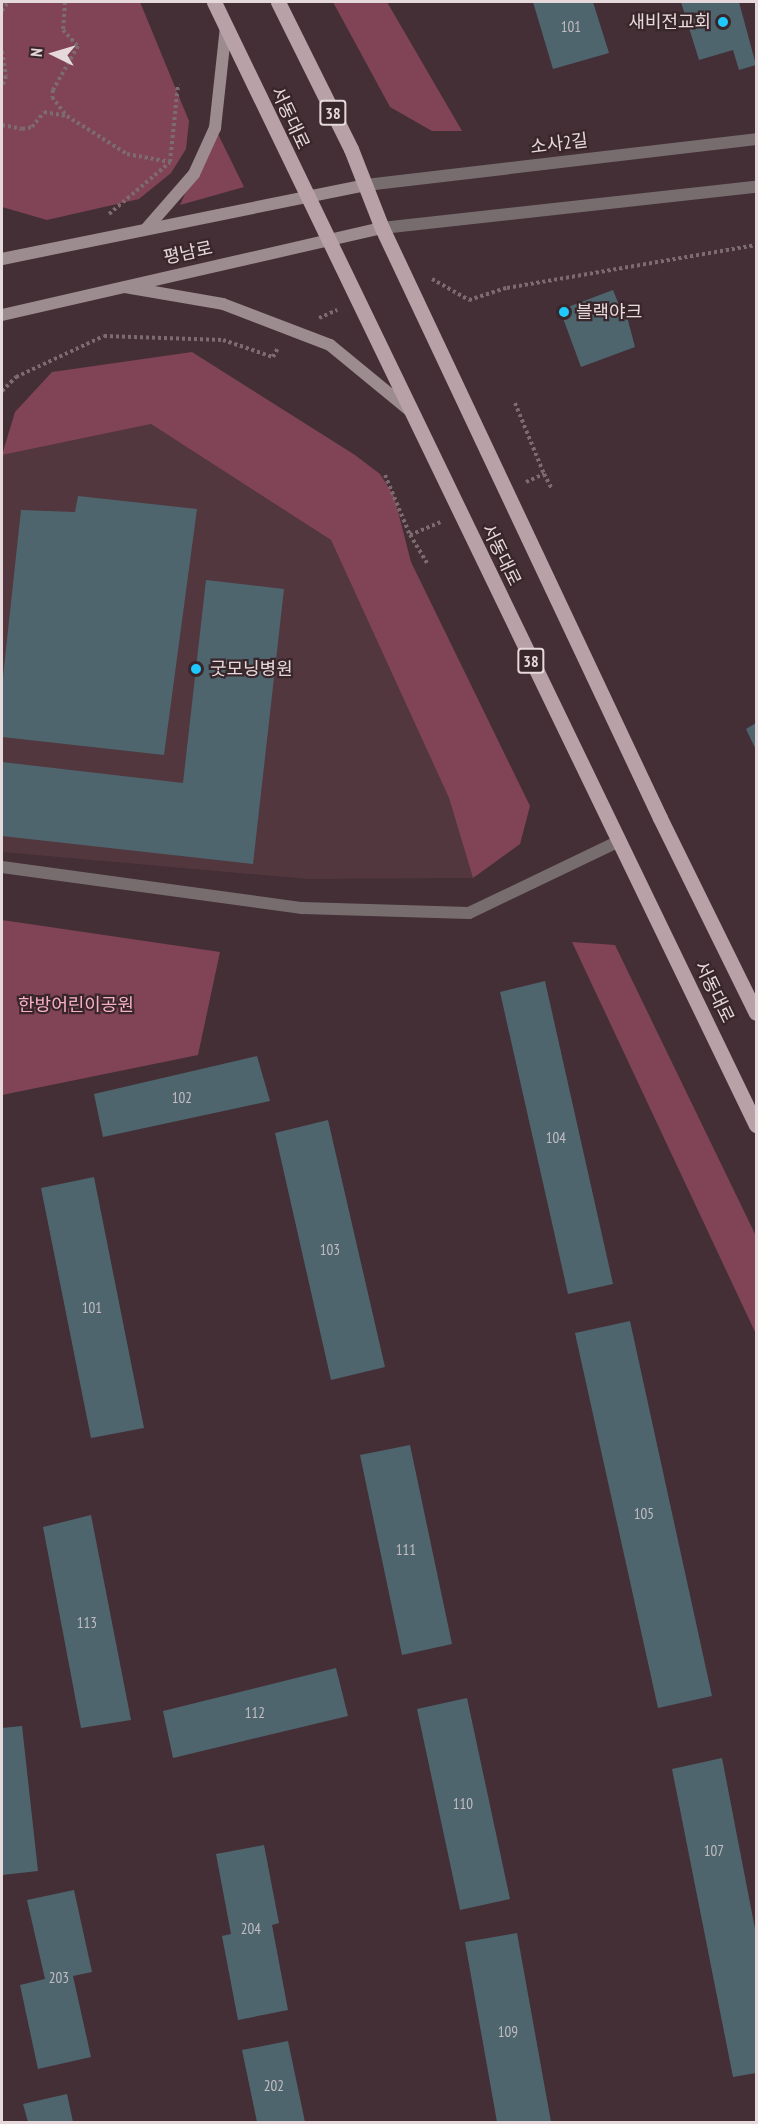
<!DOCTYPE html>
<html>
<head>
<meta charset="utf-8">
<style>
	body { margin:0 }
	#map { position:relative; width:758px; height:2124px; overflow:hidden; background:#432f35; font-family:"PT Sans Narrow","Noto Sans KR",sans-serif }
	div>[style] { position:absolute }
	.built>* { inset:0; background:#52373e }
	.green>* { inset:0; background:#814457 }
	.building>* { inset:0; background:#4f656e }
	.path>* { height:4px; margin-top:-2px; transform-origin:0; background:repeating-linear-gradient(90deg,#7c6b70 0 3px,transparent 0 6px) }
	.minor>* { height:12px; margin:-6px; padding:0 6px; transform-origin:6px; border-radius:6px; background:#776d6f }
	.tertiary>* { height:12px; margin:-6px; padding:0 6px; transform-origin:6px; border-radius:6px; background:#776d6f }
	.secondary>* { height:12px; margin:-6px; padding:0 6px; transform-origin:6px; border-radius:6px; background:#9c8b8f }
	.primary>* { height:15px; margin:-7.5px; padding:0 7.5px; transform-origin:7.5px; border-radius:7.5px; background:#b8a2a8 }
	.dots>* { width:16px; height:16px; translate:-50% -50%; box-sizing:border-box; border:3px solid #39262b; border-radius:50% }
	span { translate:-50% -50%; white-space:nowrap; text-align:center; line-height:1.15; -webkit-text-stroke:4.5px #39262b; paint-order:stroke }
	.number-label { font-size:15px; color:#c0bcc0 }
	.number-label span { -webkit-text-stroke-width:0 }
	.shield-label span { padding:2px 4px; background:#39262b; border:2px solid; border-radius:4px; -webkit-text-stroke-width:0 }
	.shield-label { font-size:16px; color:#e6d9dc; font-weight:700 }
	.poi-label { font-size:18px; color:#e6d9dc }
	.right { translate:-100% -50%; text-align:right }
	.left { translate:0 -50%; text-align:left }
	.street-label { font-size:18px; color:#e6d9dc }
	.park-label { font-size:18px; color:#f7b1c3 }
	.frame { position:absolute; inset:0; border:3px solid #e6d9dc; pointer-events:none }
	.north { position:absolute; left:24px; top:24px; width:60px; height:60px; -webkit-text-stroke:4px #39262b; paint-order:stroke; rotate:275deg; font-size:16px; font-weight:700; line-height:24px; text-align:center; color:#e6d9dc }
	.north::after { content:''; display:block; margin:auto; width:21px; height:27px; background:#e6d9dc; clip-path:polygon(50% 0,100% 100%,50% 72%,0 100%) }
</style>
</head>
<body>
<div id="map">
	<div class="built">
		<i style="clip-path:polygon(151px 424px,331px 540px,449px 798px,473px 878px,308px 879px,2px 852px,2px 455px)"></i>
	</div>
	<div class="green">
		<i style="clip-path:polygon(2px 2px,140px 2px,189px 121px,186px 149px,171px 173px,139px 199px,47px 220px,2px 207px)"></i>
		<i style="clip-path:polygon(333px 2px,387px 2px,462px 131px,432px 131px,390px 107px)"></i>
		<i style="clip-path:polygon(215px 128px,244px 187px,180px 205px,194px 174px)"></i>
		<i style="clip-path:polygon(192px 352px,355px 455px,380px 474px,394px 496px,411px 562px,530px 806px,520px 844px,473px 878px,449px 798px,331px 540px,151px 424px,2px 455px,15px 412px,52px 372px)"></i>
		<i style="clip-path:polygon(2px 920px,220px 952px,198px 1055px,2px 1095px)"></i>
		<i style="clip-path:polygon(572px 942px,615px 945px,756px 1236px,756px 1334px)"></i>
	</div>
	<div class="building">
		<i style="clip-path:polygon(533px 2px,593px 2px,609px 53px,553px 69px)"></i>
		<i style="clip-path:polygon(681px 2px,739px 2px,756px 65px,739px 70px,733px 50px,699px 60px)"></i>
		<i style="clip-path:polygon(613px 290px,621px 310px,625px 309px,635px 347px,581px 367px,560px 310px)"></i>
		<i style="clip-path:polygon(78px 496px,197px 509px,164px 755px,2px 737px,2px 686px,21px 510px,75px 512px)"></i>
		<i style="clip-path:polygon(206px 580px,284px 589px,253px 864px,2px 836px,2px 762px,183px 783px)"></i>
		<i style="clip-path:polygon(756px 723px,756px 750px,746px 729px)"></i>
		<i style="clip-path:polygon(545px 981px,613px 1284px,568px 1294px,500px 992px)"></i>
		<i style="clip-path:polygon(257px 1056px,270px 1101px,103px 1137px,94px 1094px)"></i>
		<i style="clip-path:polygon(328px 1120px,385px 1367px,331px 1380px,275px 1133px)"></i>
		<i style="clip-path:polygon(94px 1177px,144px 1428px,91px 1438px,41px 1188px)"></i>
		<i style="clip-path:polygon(630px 1321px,712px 1696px,658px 1708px,575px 1333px)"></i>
		<i style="clip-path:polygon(410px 1445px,452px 1644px,402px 1655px,360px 1455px)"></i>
		<i style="clip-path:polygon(91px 1515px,131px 1720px,81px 1728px,43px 1527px)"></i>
		<i style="clip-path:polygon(336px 1668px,348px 1716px,173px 1758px,163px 1711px)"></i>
		<i style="clip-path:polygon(467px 1698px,510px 1899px,460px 1910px,417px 1709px)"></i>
		<i style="clip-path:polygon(22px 1726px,38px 1871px,2px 1875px,2px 1728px)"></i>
		<i style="clip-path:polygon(722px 1758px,756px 1934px,756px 2073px,733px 2077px,672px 1769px)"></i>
		<i style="clip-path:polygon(264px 1845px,279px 1923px,272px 1925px,288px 2010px,238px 2020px,222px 1936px,231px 1934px,216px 1854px)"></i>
		<i style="clip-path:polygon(74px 1890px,92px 1972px,73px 1976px,91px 2057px,38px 2069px,20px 1985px,45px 1979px,27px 1900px)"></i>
		<i style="clip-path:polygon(517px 1933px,551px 2122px,497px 2122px,465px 1942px)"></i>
		<i style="clip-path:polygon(288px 2041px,305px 2122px,257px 2122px,242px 2050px)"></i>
		<i style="clip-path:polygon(67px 2094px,73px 2122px,28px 2122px,23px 2104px)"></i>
	</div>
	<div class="path">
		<i style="left:65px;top:2px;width:28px;rotate:94deg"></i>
		<i style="left:63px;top:30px;width:22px;rotate:47deg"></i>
		<i style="left:78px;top:46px;width:51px;rotate:119.6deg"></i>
		<i style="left:53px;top:90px;width:7px;rotate:98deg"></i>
		<i style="left:52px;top:97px;width:24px;rotate:52deg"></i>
		<i style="left:2px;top:11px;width:11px;rotate:-56deg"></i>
		<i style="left:2px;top:51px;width:25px;rotate:81deg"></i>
		<i style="left:6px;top:76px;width:12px;rotate:110deg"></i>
		<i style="left:2px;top:125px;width:20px;rotate:11deg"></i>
		<i style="left:22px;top:129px;width:10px;rotate:-11deg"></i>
		<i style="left:32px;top:127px;width:19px;rotate:-51deg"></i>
		<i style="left:44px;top:112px;width:23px;rotate:10deg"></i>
		<i style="left:67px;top:116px;width:71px;rotate:32.3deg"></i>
		<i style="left:127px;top:154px;width:44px;rotate:10.5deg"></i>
		<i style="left:109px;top:214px;width:80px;rotate:-40.4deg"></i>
		<i style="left:170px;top:162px;width:78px;rotate:-84.1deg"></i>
		<i style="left:432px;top:279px;width:43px;rotate:29.6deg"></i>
		<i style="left:469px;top:300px;width:40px;rotate:-18deg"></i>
		<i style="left:507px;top:288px;width:253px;rotate:-9.8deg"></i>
		<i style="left:319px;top:318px;width:20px;rotate:-24deg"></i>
		<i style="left:2px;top:391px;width:20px;rotate:-45deg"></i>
		<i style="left:16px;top:377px;width:97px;rotate:-25deg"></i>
		<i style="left:104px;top:336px;width:119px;rotate:1.9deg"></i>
		<i style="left:223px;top:340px;width:53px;rotate:18.8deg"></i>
		<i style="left:273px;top:357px;width:10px;rotate:-61deg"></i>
		<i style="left:515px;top:403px;width:77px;rotate:67.8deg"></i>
		<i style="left:385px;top:475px;width:65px;rotate:67.4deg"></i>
		<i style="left:526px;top:482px;width:20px;rotate:-24deg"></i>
		<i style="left:544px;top:474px;width:17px;rotate:62deg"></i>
		<i style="left:427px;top:563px;width:33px;rotate:-121deg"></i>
		<i style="left:410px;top:535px;width:33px;rotate:-23deg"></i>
	</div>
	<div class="minor">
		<i style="left:2px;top:867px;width:303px;rotate:7.8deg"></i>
		<i style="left:302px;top:908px;width:167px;rotate:1.7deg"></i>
		<i style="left:469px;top:913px;width:166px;rotate:-25.6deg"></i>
	</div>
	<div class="tertiary">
		<i style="left:366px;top:185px;width:393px;rotate:-6.7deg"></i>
		<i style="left:382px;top:228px;width:376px;rotate:-6.3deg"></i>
	</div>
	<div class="secondary">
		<i style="left:146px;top:229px;width:73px;rotate:-48.9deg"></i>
		<i style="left:194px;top:174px;width:51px;rotate:-65.5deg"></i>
		<i style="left:215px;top:128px;width:103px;rotate:-83.8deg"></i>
		<i style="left:2px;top:259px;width:371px;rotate:-11.5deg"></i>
		<i style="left:125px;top:287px;width:99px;rotate:9.8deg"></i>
		<i style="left:223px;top:304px;width:115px;rotate:21deg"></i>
		<i style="left:330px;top:345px;width:102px;rotate:39.4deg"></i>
		<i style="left:2px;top:315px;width:390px;rotate:-12.9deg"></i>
	</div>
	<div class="primary">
		<i style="left:214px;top:2px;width:1247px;rotate:64.24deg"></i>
		<i style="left:278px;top:2px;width:164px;rotate:63.6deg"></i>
		<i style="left:351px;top:149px;width:85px;rotate:68.6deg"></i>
		<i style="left:382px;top:228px;width:652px;rotate:64.77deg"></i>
		<i style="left:660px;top:818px;width:217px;rotate:63.8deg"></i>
	</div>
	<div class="dots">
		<i style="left:723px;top:22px;background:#1fc9fd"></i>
		<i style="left:564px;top:312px;background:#1fc9fd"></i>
		<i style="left:196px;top:669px;background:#1fc9fd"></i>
	</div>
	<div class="number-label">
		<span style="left:571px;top:27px">101</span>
		<span style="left:182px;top:1098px">102</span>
		<span style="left:556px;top:1138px">104</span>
		<span style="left:330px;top:1250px">103</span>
		<span style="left:92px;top:1308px">101</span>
		<span style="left:644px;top:1514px">105</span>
		<span style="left:406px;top:1550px">111</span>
		<span style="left:87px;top:1623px">113</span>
		<span style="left:255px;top:1713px">112</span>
		<span style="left:463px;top:1804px">110</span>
		<span style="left:714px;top:1851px">107</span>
		<span style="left:251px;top:1929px">204</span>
		<span style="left:59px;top:1978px">203</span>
		<span style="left:508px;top:2032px">109</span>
		<span style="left:274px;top:2086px">202</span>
	</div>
	<div class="shield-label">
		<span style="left:333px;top:113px">38</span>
		<span style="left:531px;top:661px">38</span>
	</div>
	<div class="poi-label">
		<span class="right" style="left:711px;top:22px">새비전교회</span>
		<span class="left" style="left:576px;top:312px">블랙야크</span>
		<span class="left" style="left:210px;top:669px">굿모닝병원</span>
	</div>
	<div class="street-label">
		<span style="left:290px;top:118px;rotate:65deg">서동대로</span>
		<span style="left:559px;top:144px;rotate:-7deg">소사2길</span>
		<span style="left:188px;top:253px;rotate:-12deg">평남로</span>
		<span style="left:501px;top:555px;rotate:64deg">서동대로</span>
		<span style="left:714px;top:992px;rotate:64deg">서동대로</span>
	</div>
	<div class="park-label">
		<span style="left:76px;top:1005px">한방어린이공원</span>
	</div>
	<div class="frame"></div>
	<div class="north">N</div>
</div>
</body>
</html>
